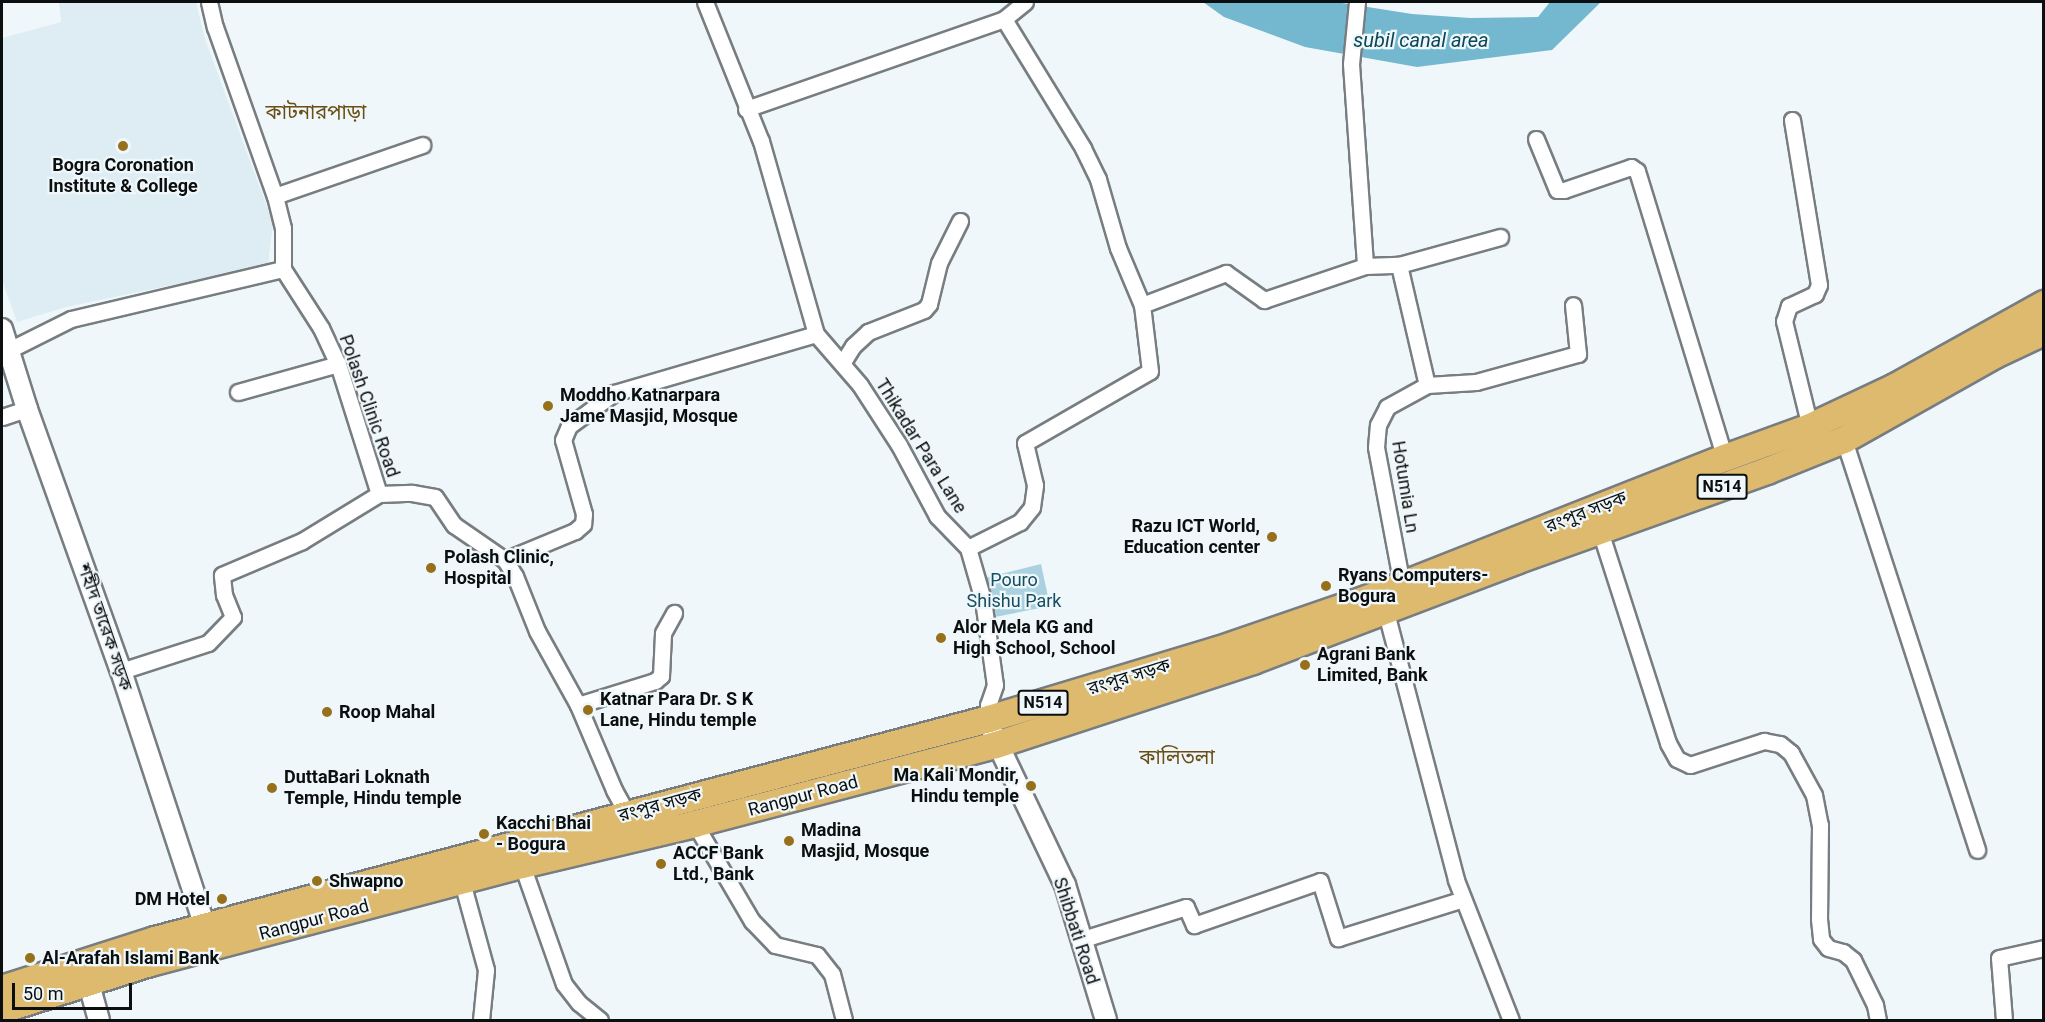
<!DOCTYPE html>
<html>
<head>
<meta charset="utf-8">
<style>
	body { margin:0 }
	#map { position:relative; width:2045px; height:1022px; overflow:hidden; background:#eff7fa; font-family:Roboto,"Noto Sans Bengali",sans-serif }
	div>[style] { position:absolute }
	.built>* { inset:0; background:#ddedf3 }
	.green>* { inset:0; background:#a9d1e0 }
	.water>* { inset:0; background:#74b8d0 }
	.roads { filter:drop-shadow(2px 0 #777d80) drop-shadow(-2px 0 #777d80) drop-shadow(0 2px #777d80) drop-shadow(0 -2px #777d80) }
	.minor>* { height:15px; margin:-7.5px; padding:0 7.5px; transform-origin:7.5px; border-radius:7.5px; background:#fff }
	.tertiary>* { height:20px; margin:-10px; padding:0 10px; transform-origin:10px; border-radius:10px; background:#fff }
	.trunk>* { height:26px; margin:-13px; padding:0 13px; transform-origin:13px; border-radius:13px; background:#deba6e }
	.dots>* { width:16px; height:16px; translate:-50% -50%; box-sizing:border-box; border:3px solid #eff7fa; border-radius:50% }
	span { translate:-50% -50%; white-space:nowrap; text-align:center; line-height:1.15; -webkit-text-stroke:4.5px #eff7fa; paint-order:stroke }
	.shield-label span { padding:2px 4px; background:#eff7fa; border:2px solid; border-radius:4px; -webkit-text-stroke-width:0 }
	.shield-label { font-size:16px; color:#0c0f0f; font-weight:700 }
	.poi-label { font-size:18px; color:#0c0f0f; font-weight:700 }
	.left { translate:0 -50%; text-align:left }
	.right { translate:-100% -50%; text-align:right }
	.street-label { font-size:18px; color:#0c0f0f }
	.park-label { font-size:18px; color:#154e60 }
	.water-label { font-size:20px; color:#0b4759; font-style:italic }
	.neighbourhood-label { font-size:20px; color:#694f16 }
	.frame { position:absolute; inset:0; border:3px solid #0c0f0f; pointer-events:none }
	.scale { position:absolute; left:12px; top:983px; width:120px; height:27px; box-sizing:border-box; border:3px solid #0c0f0f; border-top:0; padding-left:8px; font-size:18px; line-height:21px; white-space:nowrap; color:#0c0f0f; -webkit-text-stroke:4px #eff7fa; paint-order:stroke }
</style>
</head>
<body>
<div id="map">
	<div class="built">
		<i style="clip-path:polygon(59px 2px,196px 2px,205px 39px,273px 223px,268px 265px,66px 307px,17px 322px,2px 280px,2px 38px,61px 22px)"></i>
	</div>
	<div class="green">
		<i style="clip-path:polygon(1041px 564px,1050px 606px,990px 618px,984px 578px)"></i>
	</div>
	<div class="water">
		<i style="clip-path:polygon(1203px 2px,1336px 2px,1412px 14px,1470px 18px,1538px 17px,1550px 2px,1601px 2px,1552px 50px,1417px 67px,1305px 47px,1224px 17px)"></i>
	</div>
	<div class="roads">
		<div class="minor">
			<i style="left:209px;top:2px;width:26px;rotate:77deg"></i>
			<i style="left:215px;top:27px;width:179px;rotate:70.5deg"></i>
			<i style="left:275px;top:196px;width:33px;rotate:76deg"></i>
			<i style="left:283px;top:228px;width:41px;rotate:90deg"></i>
			<i style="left:705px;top:2px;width:150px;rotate:68.1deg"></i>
			<i style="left:761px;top:141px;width:201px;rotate:74.1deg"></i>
			<i style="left:816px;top:334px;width:67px;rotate:49.2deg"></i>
			<i style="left:860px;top:385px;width:72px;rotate:57deg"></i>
			<i style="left:899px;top:445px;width:81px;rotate:61.8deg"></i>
			<i style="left:937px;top:516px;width:45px;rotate:45.9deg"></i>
			<i style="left:968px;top:548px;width:54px;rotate:73.9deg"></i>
			<i style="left:983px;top:600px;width:86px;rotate:82deg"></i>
			<i style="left:995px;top:685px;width:21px;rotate:109deg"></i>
			<i style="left:988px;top:705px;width:14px;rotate:86deg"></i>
			<i style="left:1357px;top:2px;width:62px;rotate:95.5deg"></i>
			<i style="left:1351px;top:64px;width:202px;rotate:86deg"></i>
			<i style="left:746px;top:109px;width:273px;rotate:-19.2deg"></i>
			<i style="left:1004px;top:19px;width:27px;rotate:-39deg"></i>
			<i style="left:1792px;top:120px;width:167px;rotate:80.7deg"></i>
			<i style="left:1819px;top:285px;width:10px;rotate:114deg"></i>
			<i style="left:1815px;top:294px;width:29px;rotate:155deg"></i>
			<i style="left:1789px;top:306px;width:16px;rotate:108deg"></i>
			<i style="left:1784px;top:321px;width:109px;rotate:76.2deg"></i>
			<i style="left:1536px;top:139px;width:55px;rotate:67.6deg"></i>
			<i style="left:1557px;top:190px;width:7px"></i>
			<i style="left:1564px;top:190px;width:71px;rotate:-18.9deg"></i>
			<i style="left:1631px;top:167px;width:7px;rotate:34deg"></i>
			<i style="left:1637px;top:171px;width:300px;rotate:73deg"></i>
			<i style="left:275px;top:196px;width:156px;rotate:-19.1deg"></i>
			<i style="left:1399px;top:265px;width:123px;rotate:76.9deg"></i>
			<i style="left:283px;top:269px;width:70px;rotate:57.2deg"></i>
			<i style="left:321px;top:328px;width:40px;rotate:65deg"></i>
			<i style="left:338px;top:364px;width:136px;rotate:72.5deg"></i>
			<i style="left:379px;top:494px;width:33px;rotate:-2deg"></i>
			<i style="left:412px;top:493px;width:23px;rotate:10deg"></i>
			<i style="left:435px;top:497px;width:34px;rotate:56deg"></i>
			<i style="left:454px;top:525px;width:62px;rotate:34.5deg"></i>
			<i style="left:505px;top:560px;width:19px;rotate:58deg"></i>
			<i style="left:515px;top:576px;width:59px;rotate:68.2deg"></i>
			<i style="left:537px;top:631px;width:85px;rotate:61deg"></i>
			<i style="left:578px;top:705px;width:92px;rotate:67deg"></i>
			<i style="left:614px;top:790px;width:26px;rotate:61deg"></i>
			<i style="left:1142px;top:305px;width:90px;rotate:-20.9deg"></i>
			<i style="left:1226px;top:273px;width:47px;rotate:35.4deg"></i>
			<i style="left:1264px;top:300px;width:107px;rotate:-18.6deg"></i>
			<i style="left:1365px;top:266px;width:34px;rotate:-2deg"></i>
			<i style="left:1399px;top:265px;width:105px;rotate:-15.5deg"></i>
			<i style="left:9px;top:350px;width:69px;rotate:-26.6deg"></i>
			<i style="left:71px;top:319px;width:218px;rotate:-13.3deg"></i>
			<i style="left:843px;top:362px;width:19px;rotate:-58deg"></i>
			<i style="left:853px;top:346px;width:21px;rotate:-43deg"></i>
			<i style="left:868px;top:332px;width:60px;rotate:-21.4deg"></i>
			<i style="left:924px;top:310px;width:8px;rotate:-50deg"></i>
			<i style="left:929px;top:304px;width:42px;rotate:-76.3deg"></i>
			<i style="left:939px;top:263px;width:47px;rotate:-63.4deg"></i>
			<i style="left:238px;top:392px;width:104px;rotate:-15.6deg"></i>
			<i style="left:2px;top:417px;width:26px;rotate:-18deg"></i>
			<i style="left:1844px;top:440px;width:431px;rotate:72deg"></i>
			<i style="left:1600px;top:531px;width:223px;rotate:72.2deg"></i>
			<i style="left:1668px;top:743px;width:18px;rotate:61deg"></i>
			<i style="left:1677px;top:759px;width:14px;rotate:25deg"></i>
			<i style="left:1690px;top:765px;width:78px;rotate:-18deg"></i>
			<i style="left:1764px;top:741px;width:16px;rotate:11deg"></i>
			<i style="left:1780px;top:744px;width:14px;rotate:39deg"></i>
			<i style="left:1791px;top:753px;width:48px;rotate:61.3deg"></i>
			<i style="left:1814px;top:795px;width:31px;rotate:79deg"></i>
			<i style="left:1820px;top:825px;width:94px;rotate:90.6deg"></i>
			<i style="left:1819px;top:919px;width:20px;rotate:84deg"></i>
			<i style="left:1821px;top:939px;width:11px;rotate:52deg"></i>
			<i style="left:1828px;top:948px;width:16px;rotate:15deg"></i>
			<i style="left:1843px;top:952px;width:13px;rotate:39deg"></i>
			<i style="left:1853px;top:960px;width:50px;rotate:63.9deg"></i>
			<i style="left:1875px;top:1005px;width:15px;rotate:79deg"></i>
			<i style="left:968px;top:548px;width:58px;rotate:-26.6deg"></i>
			<i style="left:1020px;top:522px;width:19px;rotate:-51deg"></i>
			<i style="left:1032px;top:507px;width:22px;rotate:-82deg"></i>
			<i style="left:1035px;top:485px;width:43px;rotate:-103.4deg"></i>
			<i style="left:1025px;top:443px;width:144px;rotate:-29.9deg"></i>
			<i style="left:1150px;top:371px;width:66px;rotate:-96.9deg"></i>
			<i style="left:1142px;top:305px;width:62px;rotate:-112.8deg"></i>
			<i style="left:1118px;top:248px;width:72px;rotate:-106.2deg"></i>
			<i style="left:1098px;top:179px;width:34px;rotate:-116deg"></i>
			<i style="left:1083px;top:148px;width:151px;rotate:-121.5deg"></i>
			<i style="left:505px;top:560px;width:76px;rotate:-22.5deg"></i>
			<i style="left:575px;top:531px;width:11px;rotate:-41deg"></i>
			<i style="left:583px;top:524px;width:10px;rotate:-84deg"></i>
			<i style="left:584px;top:514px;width:77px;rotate:-105.8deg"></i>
			<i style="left:563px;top:440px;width:15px;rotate:-67deg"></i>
			<i style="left:569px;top:426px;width:56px;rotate:-36.3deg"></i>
			<i style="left:614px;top:393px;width:210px;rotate:-16.3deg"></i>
			<i style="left:1402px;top:585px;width:140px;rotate:-100.7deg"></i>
			<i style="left:1376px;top:447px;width:22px;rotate:-85deg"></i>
			<i style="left:1378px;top:425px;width:20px;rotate:-63deg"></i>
			<i style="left:1387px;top:407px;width:46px;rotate:-28.8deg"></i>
			<i style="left:1427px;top:385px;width:49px;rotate:-3.5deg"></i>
			<i style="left:1476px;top:382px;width:106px;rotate:-15.4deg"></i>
			<i style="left:1578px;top:354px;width:49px;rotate:-95.8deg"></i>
			<i style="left:1384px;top:605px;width:284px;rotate:75.3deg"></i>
			<i style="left:1456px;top:880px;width:150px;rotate:68.6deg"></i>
			<i style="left:121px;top:671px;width:91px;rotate:-17.8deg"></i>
			<i style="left:208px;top:643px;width:36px;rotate:-46deg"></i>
			<i style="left:233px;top:617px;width:24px;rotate:-112deg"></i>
			<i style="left:224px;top:595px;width:20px;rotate:-96deg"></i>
			<i style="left:222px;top:575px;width:87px;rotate:-23deg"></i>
			<i style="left:302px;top:541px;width:90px;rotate:-31.4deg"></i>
			<i style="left:578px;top:705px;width:81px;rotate:-17.3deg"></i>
			<i style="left:655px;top:681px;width:8px;rotate:-40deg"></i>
			<i style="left:661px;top:676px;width:43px;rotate:-87.3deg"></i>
			<i style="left:663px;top:633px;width:23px;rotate:-61deg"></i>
			<i style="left:695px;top:824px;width:113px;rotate:59.6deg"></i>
			<i style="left:752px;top:921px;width:33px;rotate:46deg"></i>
			<i style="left:775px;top:945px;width:43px;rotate:13.4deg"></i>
			<i style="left:817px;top:955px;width:24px;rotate:52deg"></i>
			<i style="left:832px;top:974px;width:48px;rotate:75.4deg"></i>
			<i style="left:522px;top:865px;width:126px;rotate:70.6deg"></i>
			<i style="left:564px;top:984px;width:24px;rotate:52deg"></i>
			<i style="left:579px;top:1003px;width:27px;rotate:39deg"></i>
			<i style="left:462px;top:882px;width:91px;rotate:74.7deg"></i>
			<i style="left:486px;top:970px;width:50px;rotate:95.7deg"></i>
			<i style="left:1080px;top:940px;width:111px;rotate:-17.3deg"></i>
			<i style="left:1186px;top:907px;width:20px;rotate:66deg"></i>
			<i style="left:1194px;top:925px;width:133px;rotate:-19.2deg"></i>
			<i style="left:1320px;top:881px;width:60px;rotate:72.5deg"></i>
			<i style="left:1338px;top:938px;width:131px;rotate:-17.3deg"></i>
			<i style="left:2004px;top:1020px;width:62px;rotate:-94.6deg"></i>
			<i style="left:1999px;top:958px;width:46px;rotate:-12.5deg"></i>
		</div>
		<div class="tertiary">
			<i style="left:2px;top:329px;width:84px;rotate:72.6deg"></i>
			<i style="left:27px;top:409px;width:278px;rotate:70.3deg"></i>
			<i style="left:121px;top:671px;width:268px;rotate:71.8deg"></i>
			<i style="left:993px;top:734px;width:167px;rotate:64.5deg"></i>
			<i style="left:1065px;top:885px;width:141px;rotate:73.1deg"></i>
			<i style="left:85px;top:970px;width:52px;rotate:74.4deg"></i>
		</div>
		<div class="trunk">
			<i style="left:2px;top:989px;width:161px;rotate:-17.8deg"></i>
			<i style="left:155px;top:940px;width:863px;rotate:-14.84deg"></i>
			<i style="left:989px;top:719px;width:239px;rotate:-16.8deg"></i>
			<i style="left:1218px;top:650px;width:160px;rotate:-19deg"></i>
			<i style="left:1369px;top:598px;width:383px;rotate:-21.5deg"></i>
			<i style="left:1725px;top:458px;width:90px;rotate:-20deg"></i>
			<i style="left:1810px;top:427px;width:94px;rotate:-25.2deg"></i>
			<i style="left:1895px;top:387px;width:171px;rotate:-29.1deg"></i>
			<i style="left:2px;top:1010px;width:155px;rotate:-17.6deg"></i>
			<i style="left:150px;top:963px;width:385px;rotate:-14.8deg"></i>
			<i style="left:522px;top:865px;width:178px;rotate:-13.3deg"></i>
			<i style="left:695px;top:824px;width:311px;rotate:-14.7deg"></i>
			<i style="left:996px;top:745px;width:270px;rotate:-18.1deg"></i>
			<i style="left:1253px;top:661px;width:281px;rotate:-20.8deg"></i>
			<i style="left:1516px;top:561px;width:267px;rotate:-19.7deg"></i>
			<i style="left:1767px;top:471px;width:83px;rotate:-21.9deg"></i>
			<i style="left:1844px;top:440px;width:173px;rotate:-29.4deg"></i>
			<i style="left:1995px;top:355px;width:54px;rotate:-25.1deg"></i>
		</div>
	</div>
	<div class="dots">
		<i style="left:123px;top:146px;background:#96701a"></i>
		<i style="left:548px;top:406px;background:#96701a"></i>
		<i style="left:1272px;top:537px;background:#96701a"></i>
		<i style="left:431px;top:568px;background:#96701a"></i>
		<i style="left:1326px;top:586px;background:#96701a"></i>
		<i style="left:941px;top:638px;background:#96701a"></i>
		<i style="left:1305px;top:665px;background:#96701a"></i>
		<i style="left:588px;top:710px;background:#96701a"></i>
		<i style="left:327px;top:712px;background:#96701a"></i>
		<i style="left:1031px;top:786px;background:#96701a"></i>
		<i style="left:272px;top:788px;background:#96701a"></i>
		<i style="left:484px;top:834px;background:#96701a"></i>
		<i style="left:789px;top:841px;background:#96701a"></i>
		<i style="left:661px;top:864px;background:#96701a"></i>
		<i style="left:317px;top:881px;background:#96701a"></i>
		<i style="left:222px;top:899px;background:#96701a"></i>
		<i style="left:30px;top:958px;background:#96701a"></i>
	</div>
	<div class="shield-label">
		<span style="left:1722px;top:487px">N514</span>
		<span style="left:1043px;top:703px">N514</span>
	</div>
	<div class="poi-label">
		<span style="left:123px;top:176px">Bogra Coronation<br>Institute &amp; College</span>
		<span class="left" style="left:560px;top:406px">Moddho Katnarpara<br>Jame Masjid, Mosque</span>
		<span class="right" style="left:1260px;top:537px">Razu ICT World,<br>Education center</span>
		<span class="left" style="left:444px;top:568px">Polash Clinic,<br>Hospital</span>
		<span class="left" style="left:1338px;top:586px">Ryans Computers-<br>Bogura</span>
		<span class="left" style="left:953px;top:638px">Alor Mela KG and<br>High School, School</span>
		<span class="left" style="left:1317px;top:665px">Agrani Bank<br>Limited, Bank</span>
		<span class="left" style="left:600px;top:710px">Katnar Para Dr. S K<br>Lane, Hindu temple</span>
		<span class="left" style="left:339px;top:712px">Roop Mahal</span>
		<span class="right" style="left:1019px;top:786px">Ma Kali Mondir,<br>Hindu temple</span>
		<span class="left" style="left:284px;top:788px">DuttaBari Loknath<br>Temple, Hindu temple</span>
		<span class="left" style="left:496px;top:834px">Kacchi Bhai<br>- Bogura</span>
		<span class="left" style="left:801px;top:841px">Madina<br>Masjid, Mosque</span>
		<span class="left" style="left:673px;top:864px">ACCF Bank<br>Ltd., Bank</span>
		<span class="left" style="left:329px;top:881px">Shwapno</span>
		<span class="right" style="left:210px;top:899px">DM Hotel</span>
		<span class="left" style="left:42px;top:958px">Al-Arafah Islami Bank</span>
	</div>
	<div class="street-label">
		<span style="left:369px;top:406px;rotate:71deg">Polash Clinic Road</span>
		<span style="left:921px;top:446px;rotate:58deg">Thikadar Para Lane</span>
		<span style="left:1405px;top:487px;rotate:81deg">Hotumia Ln</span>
		<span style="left:1586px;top:512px;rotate:-21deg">রংপুর সড়ক</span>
		<span style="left:105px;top:627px;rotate:71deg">শহীদ তারেক সড়ক</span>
		<span style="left:1129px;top:677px;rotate:-17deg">রংপুর সড়ক</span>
		<span style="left:803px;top:796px;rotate:-15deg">Rangpur Road</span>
		<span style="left:660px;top:805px;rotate:-15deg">রংপুর সড়ক</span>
		<span style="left:314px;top:920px;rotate:-15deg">Rangpur Road</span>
		<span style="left:1076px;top:931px;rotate:72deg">Shibbati Road</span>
	</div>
	<div class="park-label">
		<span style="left:1014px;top:591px">Pouro<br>Shishu Park</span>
	</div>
	<div class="water-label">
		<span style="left:1421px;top:40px">subil canal area</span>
	</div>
	<div class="neighbourhood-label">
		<span style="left:316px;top:112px">কাটনারপাড়া</span>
		<span style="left:1177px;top:757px">কালিতলা</span>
	</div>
	<div class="frame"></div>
	<div class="scale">50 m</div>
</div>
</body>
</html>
